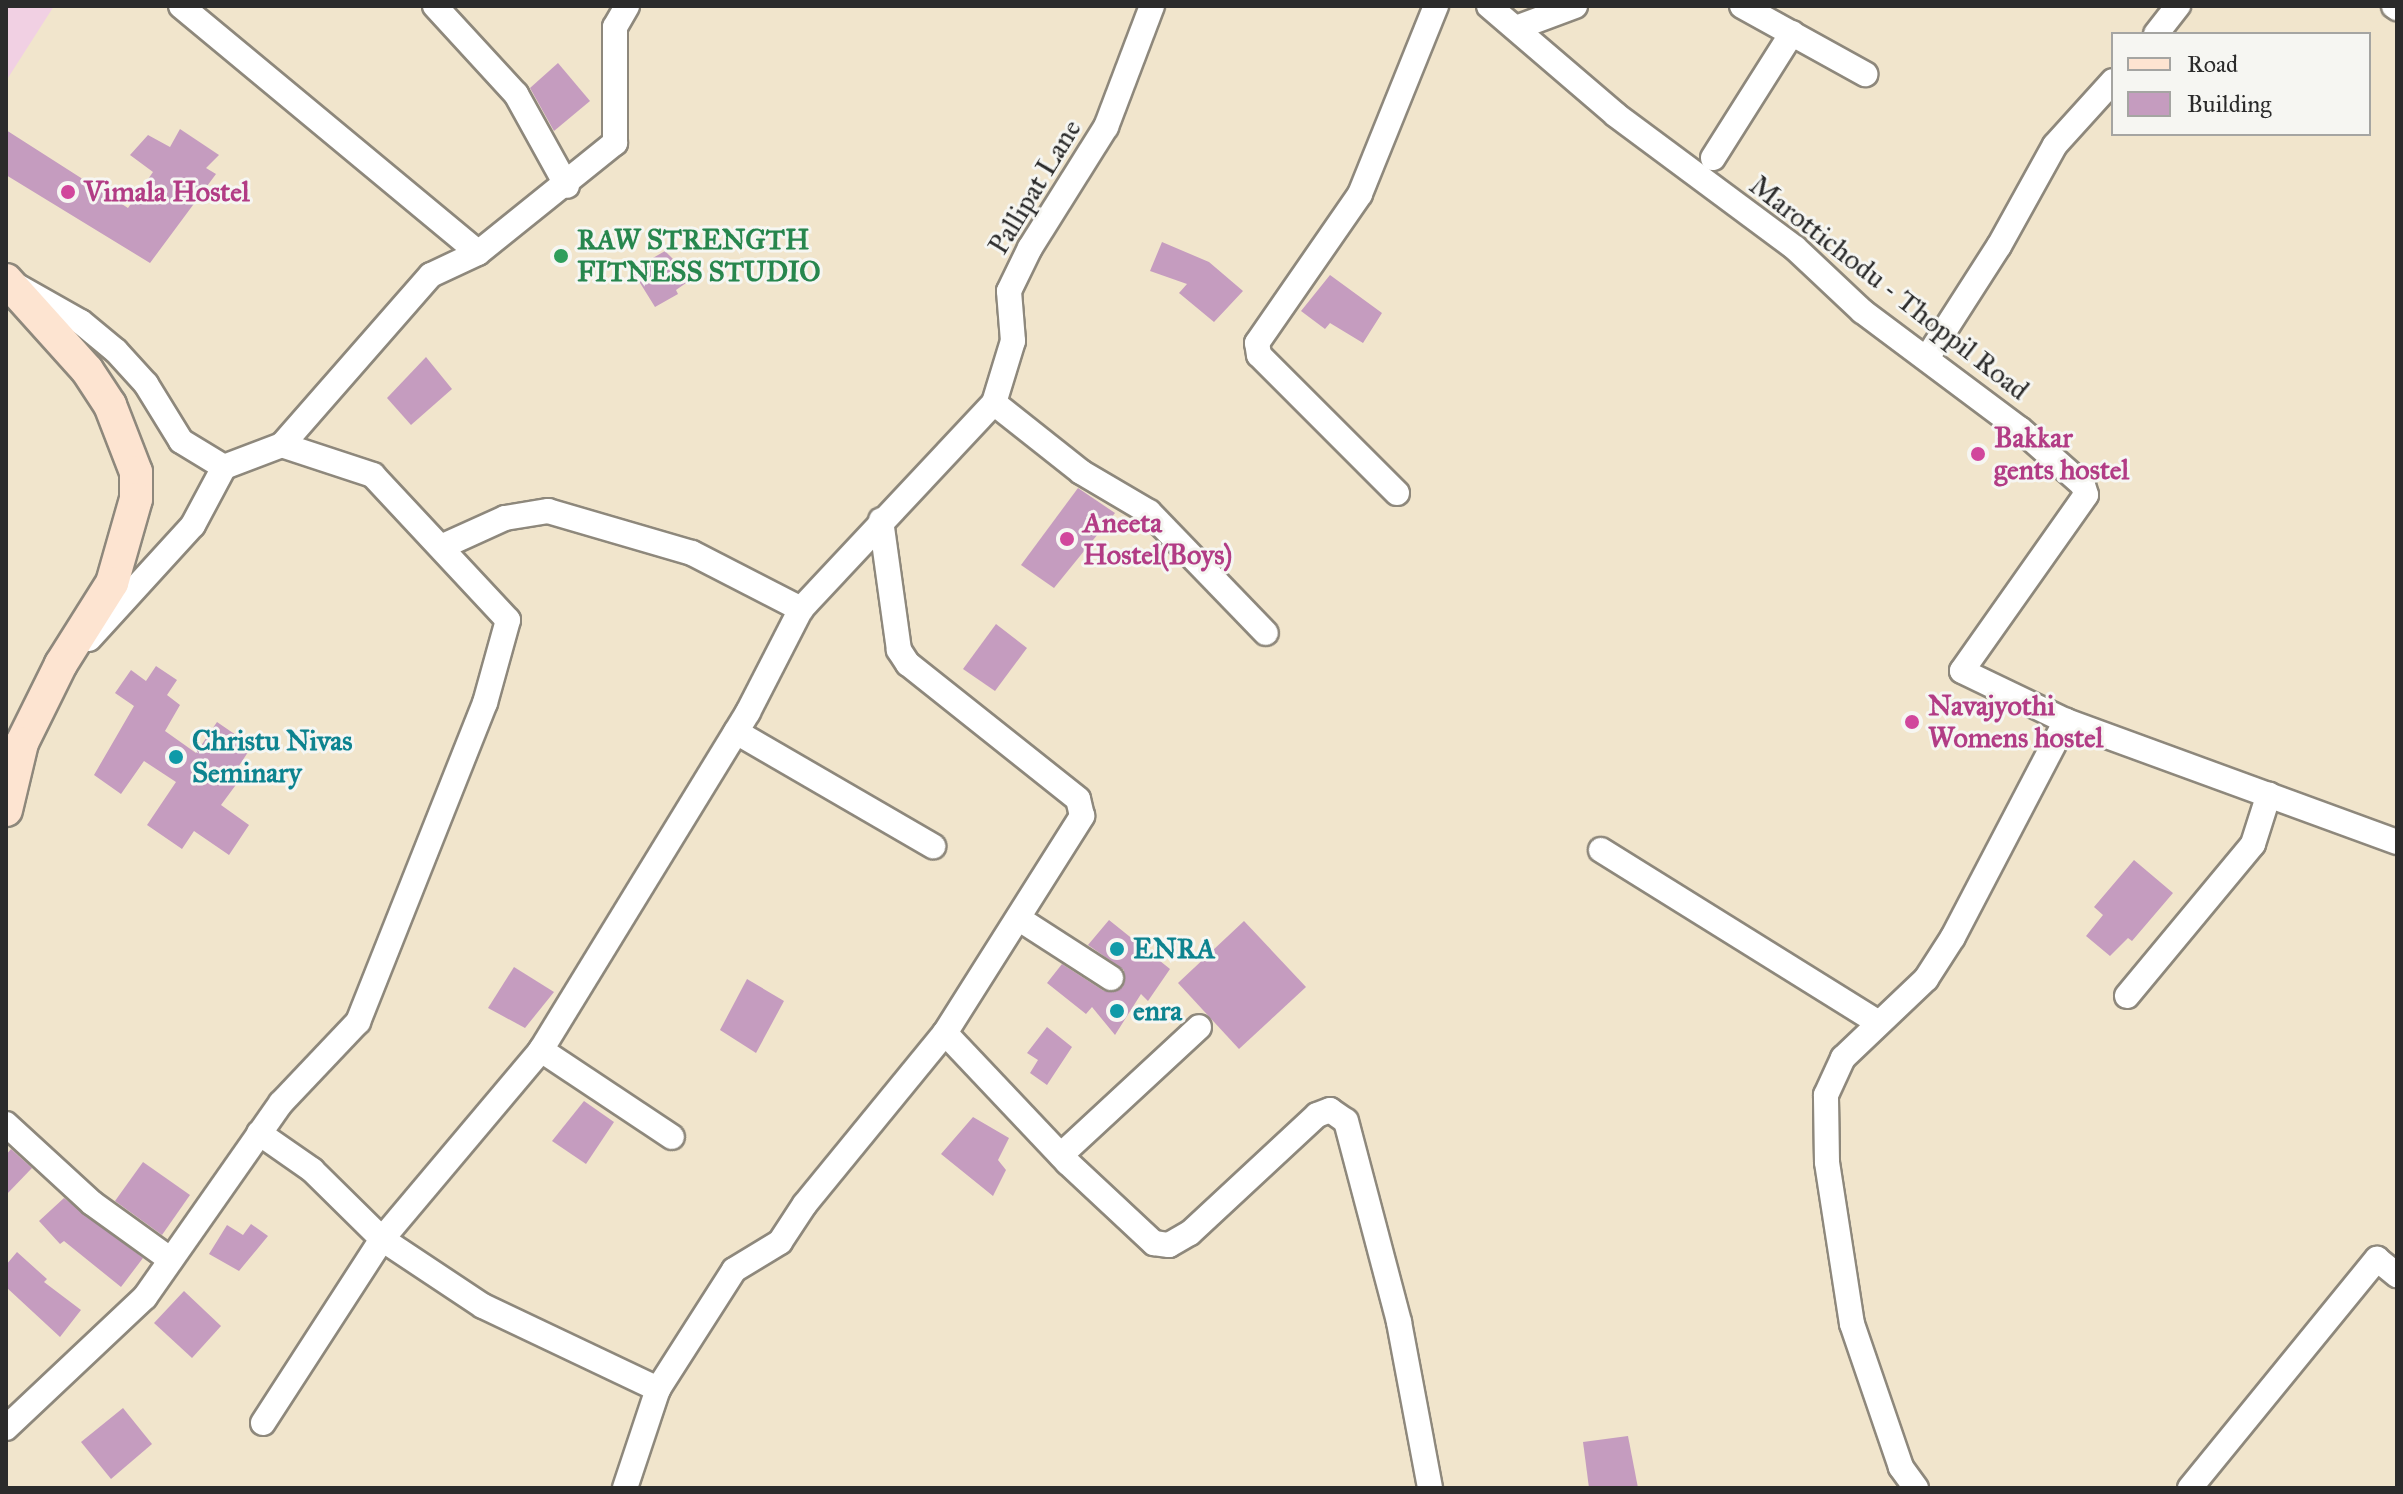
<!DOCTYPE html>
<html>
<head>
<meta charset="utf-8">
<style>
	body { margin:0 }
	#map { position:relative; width:2403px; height:1494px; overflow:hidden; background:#f1e5cc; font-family:"IM FELL Great Primer",serif }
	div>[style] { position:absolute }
	.built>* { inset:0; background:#f1d0e3 }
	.building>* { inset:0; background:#c59cbf }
	.roads { filter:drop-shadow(2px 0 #8e887c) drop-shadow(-2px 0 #8e887c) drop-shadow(0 2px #8e887c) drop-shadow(0 -2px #8e887c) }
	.minor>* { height:24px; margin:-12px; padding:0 12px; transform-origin:12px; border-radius:12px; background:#fff }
	.secondary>* { height:32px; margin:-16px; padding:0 16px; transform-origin:16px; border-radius:16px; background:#fde4d1 }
	.dots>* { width:22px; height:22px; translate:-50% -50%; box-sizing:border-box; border:4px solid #f6f6f2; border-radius:50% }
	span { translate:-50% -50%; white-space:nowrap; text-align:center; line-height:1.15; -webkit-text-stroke:6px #f6f6f2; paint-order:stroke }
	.street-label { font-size:28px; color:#2b2b2b }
	.hotel-label { font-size:28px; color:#b23c85; font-weight:700 }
	.left { translate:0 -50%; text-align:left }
	.leisure-label { font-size:28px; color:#27864d; font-weight:700 }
	.culture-label { font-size:28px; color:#0d838f; font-weight:700 }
	.frame { position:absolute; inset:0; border:8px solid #2b2b2b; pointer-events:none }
	.legend { position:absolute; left:2111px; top:32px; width:260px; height:104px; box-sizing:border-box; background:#f6f6f2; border:2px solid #a5a5a2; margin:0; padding:10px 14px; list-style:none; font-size:24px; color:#2b2b2b }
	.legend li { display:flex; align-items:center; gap:16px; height:40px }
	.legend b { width:40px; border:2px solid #a5a5a2 }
</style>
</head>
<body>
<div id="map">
	<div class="built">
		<i style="clip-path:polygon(6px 6px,54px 6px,6px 81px)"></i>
	</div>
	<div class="building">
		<i style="clip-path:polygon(558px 63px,590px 101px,554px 131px,530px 88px)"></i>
		<i style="clip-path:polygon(180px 129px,219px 155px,206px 168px,216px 174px,150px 263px,6px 175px,6px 130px,128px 208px,153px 172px,130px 155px,148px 135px,170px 147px)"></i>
		<i style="clip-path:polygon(1162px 242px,1209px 262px,1243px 291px,1214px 322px,1179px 293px,1187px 284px,1150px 271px)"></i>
		<i style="clip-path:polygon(665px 251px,687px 273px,686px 283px,676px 290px,678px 294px,655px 307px,632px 270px)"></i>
		<i style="clip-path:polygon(1330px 275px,1382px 313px,1363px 343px,1330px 323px,1325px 329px,1301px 311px)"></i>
		<i style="clip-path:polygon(426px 357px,452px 389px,411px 425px,387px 398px)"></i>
		<i style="clip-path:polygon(1078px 488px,1115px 513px,1054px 588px,1021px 565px)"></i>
		<i style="clip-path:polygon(996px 624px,1027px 648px,995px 691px,963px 669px)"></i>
		<i style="clip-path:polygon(156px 666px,177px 680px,167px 695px,180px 705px,165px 731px,196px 753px,217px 722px,252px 746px,231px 778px,238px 782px,221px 805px,249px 825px,229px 855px,194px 831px,182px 849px,147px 825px,176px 782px,144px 761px,121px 794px,94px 775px,134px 706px,115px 693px,131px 670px,146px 681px)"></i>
		<i style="clip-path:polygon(2134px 860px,2173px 893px,2132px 941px,2128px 938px,2110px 956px,2086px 936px,2103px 915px,2094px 907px)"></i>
		<i style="clip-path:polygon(1109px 920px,1170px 969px,1148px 1001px,1141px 994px,1115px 1035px,1092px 1007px,1086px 1014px,1047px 983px,1062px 964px,1104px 991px,1123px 987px,1124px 970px,1088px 945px)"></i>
		<i style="clip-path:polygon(1244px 921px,1306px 987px,1239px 1049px,1178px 983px)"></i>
		<i style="clip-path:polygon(514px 967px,554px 992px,525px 1028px,488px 1008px)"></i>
		<i style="clip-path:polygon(747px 979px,784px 1001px,756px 1053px,720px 1030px)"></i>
		<i style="clip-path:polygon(1047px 1027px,1072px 1047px,1047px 1085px,1030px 1073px,1038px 1060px,1027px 1053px)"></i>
		<i style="clip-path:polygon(584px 1101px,614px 1122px,586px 1164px,552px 1141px)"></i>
		<i style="clip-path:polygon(973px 1117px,1009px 1138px,998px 1160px,1006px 1170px,993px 1196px,941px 1154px)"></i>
		<i style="clip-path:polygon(11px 1149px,32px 1168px,6px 1195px,6px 1155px)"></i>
		<i style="clip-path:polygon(143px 1162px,190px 1195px,162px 1235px,115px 1201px)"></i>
		<i style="clip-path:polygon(64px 1198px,143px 1258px,121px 1287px,64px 1241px,60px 1244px,39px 1221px)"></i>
		<i style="clip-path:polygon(251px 1224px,268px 1236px,239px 1271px,209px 1254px,227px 1225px,243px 1235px)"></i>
		<i style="clip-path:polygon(17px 1252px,47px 1279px,44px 1282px,81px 1310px,60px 1337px,6px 1287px,6px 1265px)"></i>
		<i style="clip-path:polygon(184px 1291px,221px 1326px,192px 1358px,154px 1323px)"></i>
		<i style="clip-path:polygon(123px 1408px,152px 1444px,111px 1479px,81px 1442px)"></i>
		<i style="clip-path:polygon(1628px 1436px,1638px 1488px,1589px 1488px,1583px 1442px)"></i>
	</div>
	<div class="roads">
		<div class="minor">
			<i style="left:181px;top:6px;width:386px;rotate:39.7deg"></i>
			<i style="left:435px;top:6px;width:120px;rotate:47.4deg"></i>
			<i style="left:516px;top:94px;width:105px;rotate:61deg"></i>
			<i style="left:1489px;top:6px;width:167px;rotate:40.6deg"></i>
			<i style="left:1616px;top:115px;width:223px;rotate:36.6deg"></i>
			<i style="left:1795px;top:248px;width:92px;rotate:43.2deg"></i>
			<i style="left:1862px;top:311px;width:197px;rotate:36.8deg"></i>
			<i style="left:2020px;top:429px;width:84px;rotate:41.6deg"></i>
			<i style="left:2083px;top:485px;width:10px;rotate:73deg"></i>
			<i style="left:2086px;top:495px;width:215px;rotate:125.2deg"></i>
			<i style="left:1962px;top:671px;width:115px;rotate:25.7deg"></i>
			<i style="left:2066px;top:721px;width:352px;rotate:20.1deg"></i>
			<i style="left:1742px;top:6px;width:141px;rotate:28.9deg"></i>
			<i style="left:2394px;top:6px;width:4px;rotate:34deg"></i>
			<i style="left:1516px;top:28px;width:63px;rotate:-20.4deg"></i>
			<i style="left:2156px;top:34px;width:36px;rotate:-52deg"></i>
			<i style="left:1713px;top:158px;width:148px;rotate:-57.7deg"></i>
			<i style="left:17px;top:286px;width:73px;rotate:29.4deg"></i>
			<i style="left:81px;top:322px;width:45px;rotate:39.6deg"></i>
			<i style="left:116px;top:351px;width:45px;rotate:47.7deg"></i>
			<i style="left:146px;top:384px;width:67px;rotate:58.4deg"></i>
			<i style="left:181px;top:441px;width:50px;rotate:31.2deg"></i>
			<i style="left:224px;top:467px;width:62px;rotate:-20.8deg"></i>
			<i style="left:282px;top:445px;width:226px;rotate:-48.8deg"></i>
			<i style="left:431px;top:275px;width:52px;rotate:-25.1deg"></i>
			<i style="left:478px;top:253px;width:176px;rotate:-38.8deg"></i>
			<i style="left:615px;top:143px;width:116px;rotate:-90deg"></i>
			<i style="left:615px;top:27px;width:24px;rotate:-60deg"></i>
			<i style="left:1927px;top:358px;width:133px;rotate:-57.3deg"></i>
			<i style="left:1999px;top:246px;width:115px;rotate:-61deg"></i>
			<i style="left:2055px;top:145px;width:86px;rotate:-47.8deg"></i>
			<i style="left:994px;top:403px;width:111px;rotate:38.4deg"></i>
			<i style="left:1081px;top:472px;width:79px;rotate:30.5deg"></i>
			<i style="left:1149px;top:512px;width:168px;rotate:46deg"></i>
			<i style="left:1397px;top:493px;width:195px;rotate:-135deg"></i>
			<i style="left:1259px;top:355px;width:12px;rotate:-99deg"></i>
			<i style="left:1257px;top:343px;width:181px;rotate:-55.3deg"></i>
			<i style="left:1360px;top:194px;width:203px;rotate:-68deg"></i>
			<i style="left:441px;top:547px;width:70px;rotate:-24.4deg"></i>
			<i style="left:505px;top:518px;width:44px;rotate:-9.2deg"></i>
			<i style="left:548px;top:511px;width:150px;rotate:16.3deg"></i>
			<i style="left:692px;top:553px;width:123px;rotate:27.2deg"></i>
			<i style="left:89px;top:639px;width:154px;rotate:-47.6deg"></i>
			<i style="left:193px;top:525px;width:66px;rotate:-61.9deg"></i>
			<i style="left:736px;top:732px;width:228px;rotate:30.1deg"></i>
			<i style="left:1601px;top:850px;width:325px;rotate:31.9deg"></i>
			<i style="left:1021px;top:920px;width:107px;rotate:32.8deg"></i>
			<i style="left:2127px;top:996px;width:197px;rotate:-50.3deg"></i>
			<i style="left:2253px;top:844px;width:52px;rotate:-72.3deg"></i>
			<i style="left:945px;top:1033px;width:178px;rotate:46.6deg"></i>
			<i style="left:1067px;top:1162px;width:119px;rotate:43deg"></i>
			<i style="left:1154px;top:1243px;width:15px;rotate:8deg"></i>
			<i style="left:1169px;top:1245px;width:24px;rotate:-30deg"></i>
			<i style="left:1190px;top:1233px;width:173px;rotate:-42.9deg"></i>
			<i style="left:1317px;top:1115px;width:14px;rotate:-21deg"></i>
			<i style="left:1330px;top:1110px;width:19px;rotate:35deg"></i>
			<i style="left:1346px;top:1121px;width:208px;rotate:75.2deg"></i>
			<i style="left:1399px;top:1322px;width:169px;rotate:79.4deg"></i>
			<i style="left:541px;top:1050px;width:157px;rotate:33.6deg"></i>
			<i style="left:6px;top:1124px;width:117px;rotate:42.6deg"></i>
			<i style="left:92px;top:1203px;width:97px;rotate:35.8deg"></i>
			<i style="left:259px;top:1133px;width:65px;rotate:34.9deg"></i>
			<i style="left:312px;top:1170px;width:98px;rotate:44.6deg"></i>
			<i style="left:382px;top:1239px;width:121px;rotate:33.6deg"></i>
			<i style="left:483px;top:1306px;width:194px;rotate:25.4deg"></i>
			<i style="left:1061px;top:1155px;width:188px;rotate:-42.8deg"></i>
			<i style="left:263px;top:1423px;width:219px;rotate:-57.1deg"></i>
			<i style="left:382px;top:1239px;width:247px;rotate:-49.9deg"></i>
			<i style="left:541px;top:1050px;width:396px;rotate:-58.5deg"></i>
			<i style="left:748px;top:712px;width:116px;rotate:-62.8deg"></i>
			<i style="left:801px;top:609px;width:282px;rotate:-46.9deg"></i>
			<i style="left:994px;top:403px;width:65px;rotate:-73deg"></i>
			<i style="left:1013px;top:341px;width:50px;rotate:-94.6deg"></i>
			<i style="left:1009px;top:291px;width:48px;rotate:-64deg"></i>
			<i style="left:1030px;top:248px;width:143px;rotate:-57.9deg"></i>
			<i style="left:1106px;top:127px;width:129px;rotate:-69.2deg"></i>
			<i style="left:6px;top:1428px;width:191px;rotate:-43.3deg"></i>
			<i style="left:145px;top:1297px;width:237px;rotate:-55deg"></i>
			<i style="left:281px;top:1103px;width:112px;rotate:-46.5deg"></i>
			<i style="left:358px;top:1022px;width:343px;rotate:-68.3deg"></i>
			<i style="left:485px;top:703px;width:86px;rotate:-74.5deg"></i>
			<i style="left:508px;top:620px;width:198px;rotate:-133deg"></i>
			<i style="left:373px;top:475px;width:96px;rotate:-161.8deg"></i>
			<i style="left:625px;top:1488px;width:104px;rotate:-71.6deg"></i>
			<i style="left:658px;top:1389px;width:141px;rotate:-57.4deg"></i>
			<i style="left:734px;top:1270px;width:54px;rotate:-31.3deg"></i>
			<i style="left:780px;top:1242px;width:45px;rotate:-56.7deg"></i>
			<i style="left:805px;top:1204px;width:221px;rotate:-50.7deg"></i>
			<i style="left:945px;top:1033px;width:257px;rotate:-57.7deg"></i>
			<i style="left:1082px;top:816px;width:17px;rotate:-103deg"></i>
			<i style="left:1078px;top:799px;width:217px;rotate:-141.5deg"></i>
			<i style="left:908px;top:664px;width:17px;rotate:-123deg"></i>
			<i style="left:899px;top:650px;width:131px;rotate:-97.9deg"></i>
			<i style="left:1916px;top:1488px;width:26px;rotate:-126deg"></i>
			<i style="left:1901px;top:1467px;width:151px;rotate:-108.9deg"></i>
			<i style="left:1852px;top:1324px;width:164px;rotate:-98.8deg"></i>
			<i style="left:1827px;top:1162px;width:67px;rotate:-90.9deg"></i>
			<i style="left:1826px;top:1095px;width:41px;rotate:-65.3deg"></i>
			<i style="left:1843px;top:1058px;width:115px;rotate:-43.6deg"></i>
			<i style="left:1926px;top:979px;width:50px;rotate:-57.3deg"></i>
			<i style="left:1953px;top:937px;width:244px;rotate:-62.4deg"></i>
			<i style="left:2190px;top:1488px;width:296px;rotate:-50.8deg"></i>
			<i style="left:2377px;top:1259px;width:26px;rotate:39deg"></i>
		</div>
		<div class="secondary">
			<i style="left:6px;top:280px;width:121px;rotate:48deg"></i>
			<i style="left:87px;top:370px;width:42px;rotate:56.7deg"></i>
			<i style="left:110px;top:405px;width:72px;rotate:68.8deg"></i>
			<i style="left:136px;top:472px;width:27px;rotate:90deg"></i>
			<i style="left:136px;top:499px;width:87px;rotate:105.9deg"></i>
			<i style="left:112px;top:583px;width:96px;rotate:122.2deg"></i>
			<i style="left:61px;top:664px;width:88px;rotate:116.3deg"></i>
			<i style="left:22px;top:743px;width:69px;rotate:103.4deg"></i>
		</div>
	</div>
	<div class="dots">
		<i style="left:68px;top:192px;background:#d1479c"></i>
		<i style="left:561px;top:256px;background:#2e9e5b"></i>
		<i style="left:1978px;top:454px;background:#d1479c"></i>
		<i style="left:1067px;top:539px;background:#d1479c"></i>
		<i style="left:1912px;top:722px;background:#d1479c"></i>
		<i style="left:176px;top:757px;background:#0f9aa8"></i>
		<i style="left:1117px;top:949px;background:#0f9aa8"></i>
		<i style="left:1117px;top:1011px;background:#0f9aa8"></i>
	</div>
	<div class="street-label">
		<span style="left:1035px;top:187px;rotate:-59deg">Pallipat Lane</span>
		<span style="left:1889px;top:288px;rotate:38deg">Marottichodu - Thoppil Road</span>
	</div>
	<div class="hotel-label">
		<span class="left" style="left:84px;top:192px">Vimala Hostel</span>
		<span class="left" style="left:1994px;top:454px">Bakkar<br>gents hostel</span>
		<span class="left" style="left:1083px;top:539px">Aneeta<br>Hostel(Boys)</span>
		<span class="left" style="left:1928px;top:722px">Navajyothi<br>Womens hostel</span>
	</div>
	<div class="leisure-label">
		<span class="left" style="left:577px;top:256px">RAW STRENGTH<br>FITNESS STUDIO</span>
	</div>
	<div class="culture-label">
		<span class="left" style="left:192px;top:757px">Christu Nivas<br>Seminary</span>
		<span class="left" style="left:1133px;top:949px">ENRA</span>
		<span class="left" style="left:1133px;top:1011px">enra</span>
	</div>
	<div class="frame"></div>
	<ul class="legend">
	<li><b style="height:10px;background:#fde4d1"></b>Road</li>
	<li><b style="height:22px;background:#c59cbf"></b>Building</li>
	</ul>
</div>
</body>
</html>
